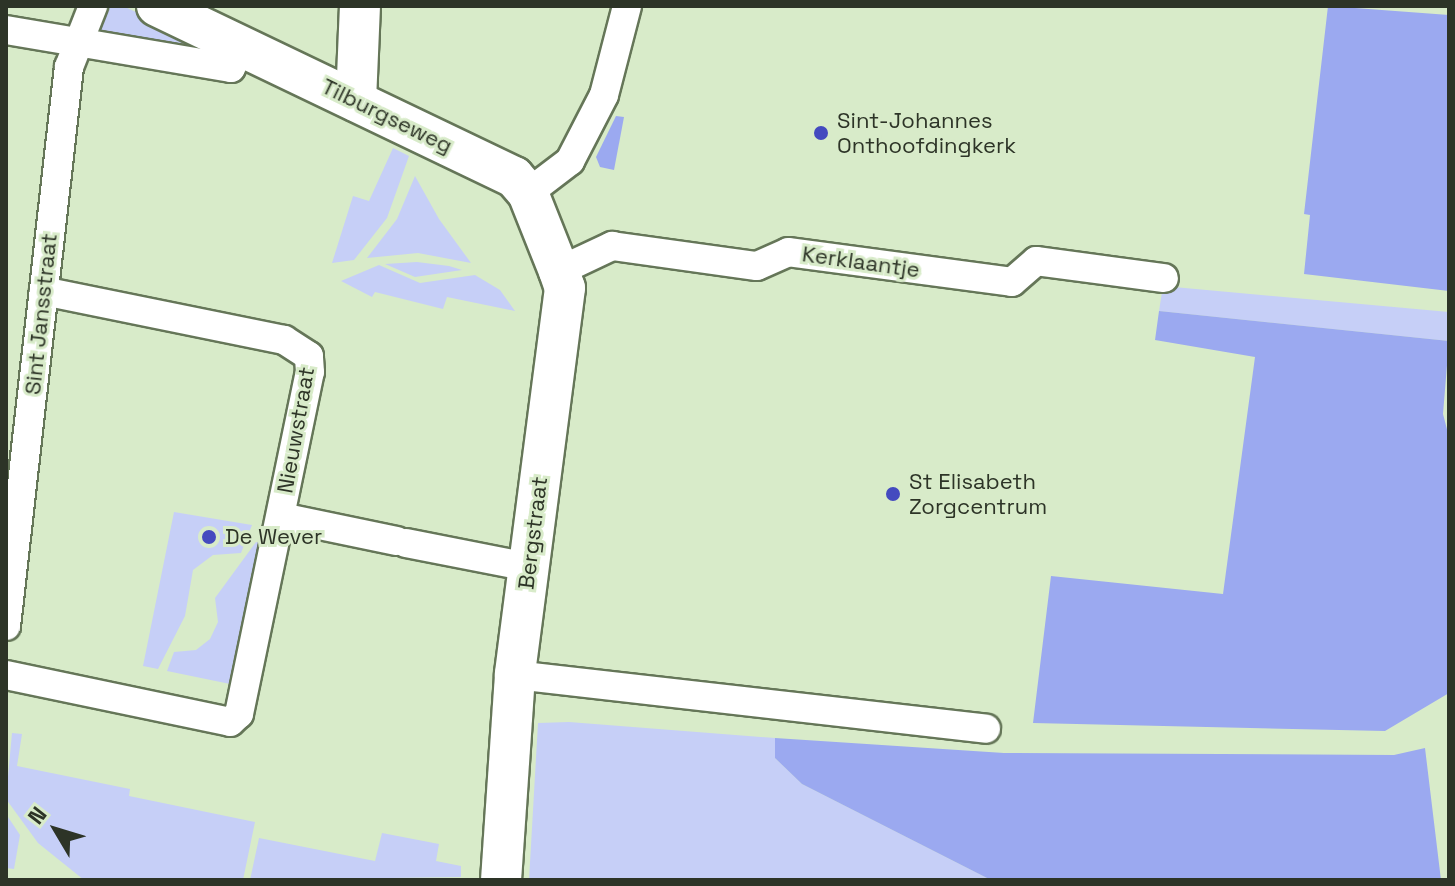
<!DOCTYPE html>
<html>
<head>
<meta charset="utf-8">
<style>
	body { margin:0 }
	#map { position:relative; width:1455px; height:886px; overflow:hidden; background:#d8ebc9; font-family:"Space Grotesk",sans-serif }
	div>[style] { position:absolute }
	.green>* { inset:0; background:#c6cff7 }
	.forest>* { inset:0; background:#9ba9f0 }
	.roads { filter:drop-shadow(2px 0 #657658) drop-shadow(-2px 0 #657658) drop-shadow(0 2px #657658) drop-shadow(0 -2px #657658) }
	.street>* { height:28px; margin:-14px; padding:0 14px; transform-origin:14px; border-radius:14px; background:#fff }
	.secondary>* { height:40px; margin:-20px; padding:0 20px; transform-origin:20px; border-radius:20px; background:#fff }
	.dots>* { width:22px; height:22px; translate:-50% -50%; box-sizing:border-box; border:4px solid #d8ebc9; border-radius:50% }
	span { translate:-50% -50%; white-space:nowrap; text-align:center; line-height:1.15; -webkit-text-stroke:6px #d8ebc9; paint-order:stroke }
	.street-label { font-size:22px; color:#2d3427 }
	.poi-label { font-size:22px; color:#2d3427 }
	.left { translate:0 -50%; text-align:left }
	.frame { position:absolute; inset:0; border:8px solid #2d3427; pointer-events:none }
	.north { position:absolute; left:16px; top:790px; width:80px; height:80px; -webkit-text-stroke:6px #d8ebc9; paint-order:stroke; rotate:308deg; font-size:22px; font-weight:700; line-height:32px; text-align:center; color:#2d3427 }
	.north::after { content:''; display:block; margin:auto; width:28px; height:36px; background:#2d3427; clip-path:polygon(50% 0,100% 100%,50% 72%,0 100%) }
</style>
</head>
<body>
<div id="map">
	<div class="green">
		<i style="clip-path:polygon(109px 6px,123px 6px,226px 54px,94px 36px)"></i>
		<i style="clip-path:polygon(393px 148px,409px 156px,387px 218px,354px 260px,332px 263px,353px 196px,369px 201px)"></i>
		<i style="clip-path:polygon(415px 176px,439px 219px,471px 263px,418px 253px,367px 258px,397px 219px)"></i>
		<i style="clip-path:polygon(417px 262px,449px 266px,462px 270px,415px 277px,385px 264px)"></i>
		<i style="clip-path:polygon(379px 265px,420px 283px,475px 275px,500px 290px,515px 311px,447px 297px,443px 309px,375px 292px,372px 297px,341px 281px)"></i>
		<i style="clip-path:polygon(1163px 286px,1449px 312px,1449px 341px,1159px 311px)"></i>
		<i style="clip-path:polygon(174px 512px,252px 525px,241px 553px,213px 555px,193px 570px,185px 616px,158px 669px,143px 666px)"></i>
		<i style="clip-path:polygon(256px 542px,263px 544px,235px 685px,167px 671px,174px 652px,196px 650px,210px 639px,218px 622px,215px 598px)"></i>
		<i style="clip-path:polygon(569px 722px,775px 738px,775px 758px,802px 784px,991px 880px,529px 880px,538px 723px)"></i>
		<i style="clip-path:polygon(12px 733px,22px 734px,17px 766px,130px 789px,129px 796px,255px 822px,243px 880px,84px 880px,38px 843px,6px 799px)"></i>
		<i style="clip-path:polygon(6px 814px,20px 835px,14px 869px,6px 868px)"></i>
		<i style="clip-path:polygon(382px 833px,439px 844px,436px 861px,461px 866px,461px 877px,250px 880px,259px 838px,375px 861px)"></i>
	</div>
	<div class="forest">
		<i style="clip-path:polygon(1328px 6px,1449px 15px,1449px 291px,1304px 274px,1310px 215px,1304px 214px)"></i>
		<i style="clip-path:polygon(616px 116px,624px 117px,614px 170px,600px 167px,596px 157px)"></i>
		<i style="clip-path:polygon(1159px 311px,1449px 341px,1443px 414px,1449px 437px,1449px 693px,1385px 731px,1033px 723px,1051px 576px,1223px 594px,1255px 357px,1155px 340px)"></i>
		<i style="clip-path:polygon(775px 738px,1004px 753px,1394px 755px,1425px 748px,1441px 880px,991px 880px,802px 784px,775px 758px)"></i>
	</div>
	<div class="roads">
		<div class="street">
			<i style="left:6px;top:30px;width:228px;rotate:9.6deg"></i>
			<i style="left:231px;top:68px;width:24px;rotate:-66deg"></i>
			<i style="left:528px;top:193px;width:53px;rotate:-37.3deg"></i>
			<i style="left:570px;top:161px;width:74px;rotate:-62.7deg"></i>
			<i style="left:604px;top:95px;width:92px;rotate:-75.5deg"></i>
			<i style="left:559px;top:271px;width:59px;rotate:-25.3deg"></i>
			<i style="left:612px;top:246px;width:146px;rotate:7.9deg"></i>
			<i style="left:757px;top:266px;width:34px;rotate:-24deg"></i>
			<i style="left:788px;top:252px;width:226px;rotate:7.6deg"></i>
			<i style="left:1012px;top:282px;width:32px;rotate:-41deg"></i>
			<i style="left:1036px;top:261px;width:129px;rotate:7.6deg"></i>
			<i style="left:281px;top:517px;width:118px;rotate:11.7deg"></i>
			<i style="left:406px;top:543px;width:124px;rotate:11.1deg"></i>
			<i style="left:6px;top:626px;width:563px;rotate:-83.57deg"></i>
			<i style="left:69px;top:67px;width:66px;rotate:-68.5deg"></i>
			<i style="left:6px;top:675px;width:229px;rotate:11.8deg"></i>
			<i style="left:230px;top:722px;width:12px;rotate:-42deg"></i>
			<i style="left:239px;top:714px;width:349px;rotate:-78.3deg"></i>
			<i style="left:310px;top:372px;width:16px;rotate:-94deg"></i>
			<i style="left:309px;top:356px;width:30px;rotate:-147deg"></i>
			<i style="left:284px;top:340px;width:245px;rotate:-168.5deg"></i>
			<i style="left:515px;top:675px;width:474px;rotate:6.5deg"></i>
		</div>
		<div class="secondary">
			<i style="left:157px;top:6px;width:396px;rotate:25.6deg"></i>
			<i style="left:514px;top:177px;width:21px;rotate:49deg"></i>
			<i style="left:528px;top:193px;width:84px;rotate:68.3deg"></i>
			<i style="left:559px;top:271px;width:18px;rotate:71deg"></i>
			<i style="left:565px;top:288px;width:390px;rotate:97.4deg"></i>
			<i style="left:515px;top:675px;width:205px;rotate:93.9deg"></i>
			<i style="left:356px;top:101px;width:95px;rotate:-87.6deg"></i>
		</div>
	</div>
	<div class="dots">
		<i style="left:821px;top:133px;background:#444abf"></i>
		<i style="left:893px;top:494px;background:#444abf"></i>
		<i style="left:209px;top:537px;background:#444abf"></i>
	</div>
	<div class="street-label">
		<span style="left:387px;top:116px;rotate:26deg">Tilburgseweg</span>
		<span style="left:861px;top:262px;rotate:8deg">Kerklaantje</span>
		<span style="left:41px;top:314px;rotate:-84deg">Sint Jansstraat</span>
		<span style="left:296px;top:430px;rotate:-80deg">Nieuwstraat</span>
		<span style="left:533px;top:533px;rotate:-83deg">Bergstraat</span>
	</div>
	<div class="poi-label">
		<span class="left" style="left:837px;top:133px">Sint-Johannes<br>Onthoofdingkerk</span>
		<span class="left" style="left:909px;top:494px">St Elisabeth<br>Zorgcentrum</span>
		<span class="left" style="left:225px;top:537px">De Wever</span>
	</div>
	<div class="frame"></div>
	<div class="north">N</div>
</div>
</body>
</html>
